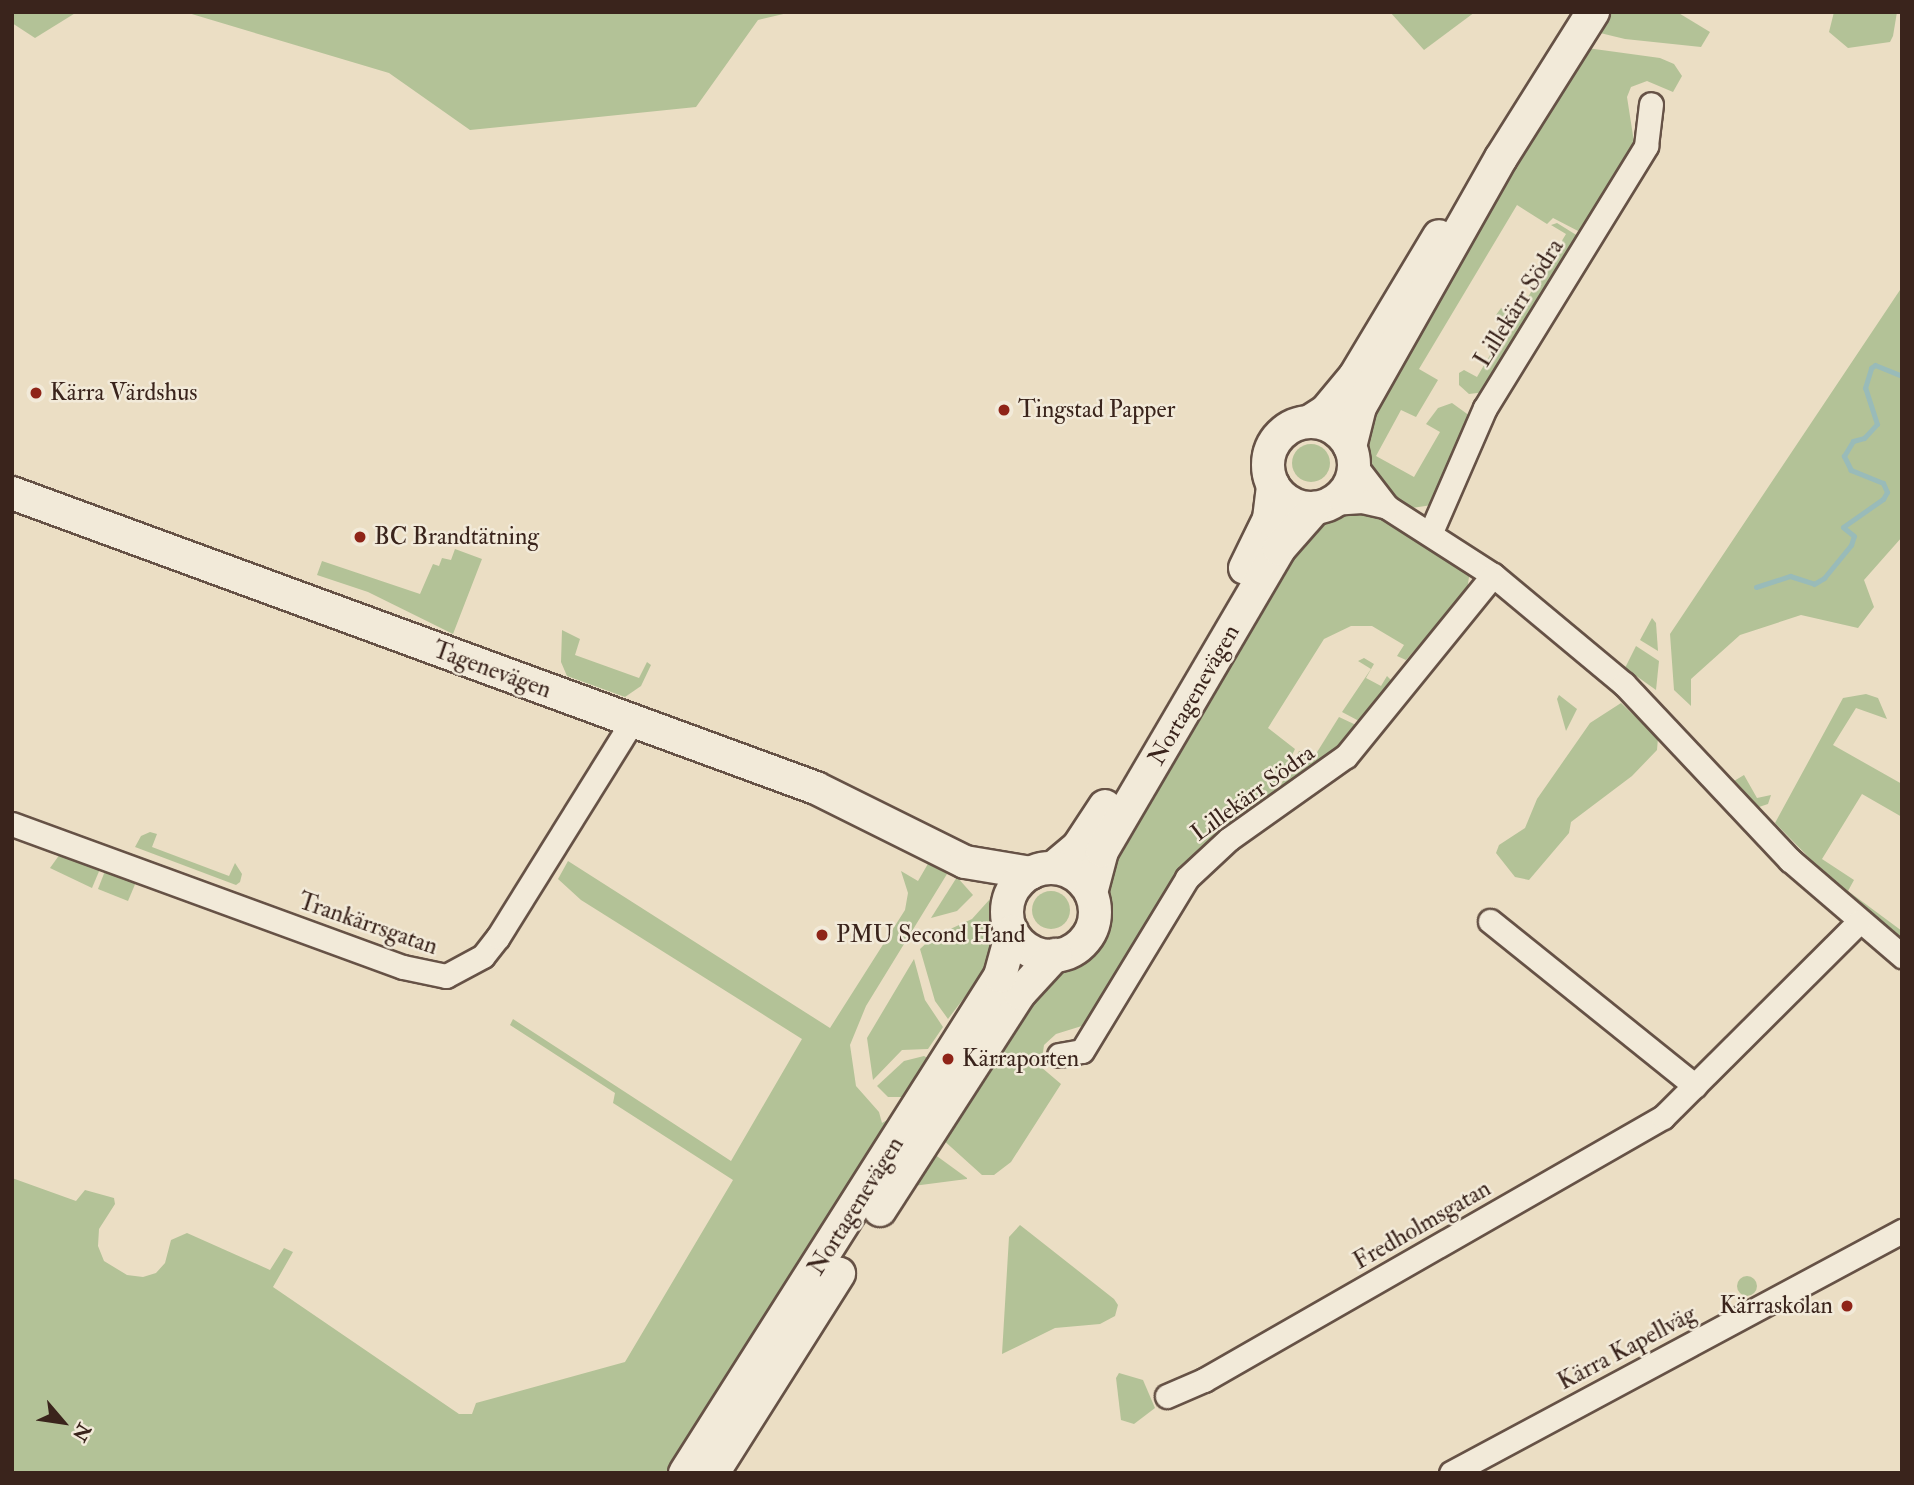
<!DOCTYPE html>
<html>
<head>
<meta charset="utf-8">
<style>
	body { margin:0 }
	#map { position:relative; width:1914px; height:1485px; overflow:hidden; background:#ebdec4; font-family:"IM FELL Double Pica",serif }
	div>[style] { position:absolute }
	.green>* { inset:0; background:#b3c297 }
	.round { border-radius:50% }
	.stream>* { height:5px; margin:-2.5px; padding:0 2.5px; transform-origin:2.5px; border-radius:2.5px; background:#99bbb9 }
	.roads { filter:drop-shadow(2px 0 #665246) drop-shadow(-2px 0 #665246) drop-shadow(0 2px #665246) drop-shadow(0 -2px #665246) }
	.street>* { height:23px; margin:-11.5px; padding:0 11.5px; transform-origin:11.5px; border-radius:11.5px; background:#f2ead9 }
	.secondary>* { height:32px; margin:-16px; padding:0 16px; transform-origin:16px; border-radius:16px; background:#f2ead9 }
	.secondary>.ring { margin:-16px; padding:0; box-sizing:content-box; background:none; border:32px solid #f2ead9; border-radius:50% }
	.dots>* { width:19px; height:19px; translate:-50% -50%; box-sizing:border-box; border:4px solid #f2ead9; border-radius:50% }
	span { translate:-50% -50%; white-space:nowrap; text-align:center; line-height:1.15; -webkit-text-stroke:5px #f2ead9; paint-order:stroke }
	.street-label { font-size:24px; color:#3a241c }
	.poi-label { font-size:24px; color:#3a241c }
	.left { translate:0 -50%; text-align:left }
	.right { translate:-100% -50%; text-align:right }
	.frame { position:absolute; inset:0; border:14px solid #3a241c; pointer-events:none }
	.north { position:absolute; left:28px; top:1387px; width:70px; height:70px; -webkit-text-stroke:5px #f2ead9; paint-order:stroke; rotate:119deg; font-size:19px; font-weight:700; line-height:28px; text-align:center; color:#3a241c }
	.north::after { content:''; display:block; margin:auto; width:24px; height:32px; background:#3a241c; clip-path:polygon(50% 0,100% 100%,50% 72%,0 100%) }
</style>
</head>
<body>
<div id="map">
	<div class="green">
		<i style="clip-path:polygon(12px 12px,77px 12px,35px 38px,12px 23px)"></i>
		<i style="clip-path:polygon(185px 12px,792px 12px,758px 20px,696px 107px,470px 130px,389px 73px)"></i>
		<i style="clip-path:polygon(1390px 12px,1475px 12px,1424px 50px)"></i>
		<i style="clip-path:polygon(1608px 12px,1677px 12px,1710px 32px,1701px 47px,1625px 39px,1596px 32px)"></i>
		<i style="clip-path:polygon(1834px 12px,1897px 12px,1893px 36px,1890px 42px,1848px 48px,1829px 32px)"></i>
		<i style="clip-path:polygon(1587px 48px,1660px 58px,1674px 64px,1682px 76px,1673px 92px,1647px 81px,1631px 87px,1627px 97px,1634px 142px,1580px 232px,1553px 218px,1547px 224px,1517px 205px,1419px 369px,1438px 380px,1416px 417px,1401px 410px,1376px 456px,1414px 477px,1440px 432px,1426px 424px,1438px 408px,1452px 403px,1470px 416px,1432px 505px,1412px 508px,1386px 493px,1362px 458px,1362px 420px)"></i>
		<i style="clip-path:polygon(1557px 223px,1578px 236px,1485px 392px,1469px 394px,1459px 385px,1459px 373px,1464px 370px,1477px 377px,1509px 323px,1496px 315px,1501px 308px,1516px 317px,1566px 234px,1551px 225px)"></i>
		<i style="clip-path:polygon(1902px 287px,1902px 537px,1864px 580px,1874px 607px,1858px 628px,1801px 615px,1740px 635px,1691px 679px,1691px 706px,1674px 690px,1670px 634px)"></i>
		<i class="round" style="left:1292px;top:444px;width:38px;height:38px"></i>
		<i style="clip-path:polygon(1328px 511px,1367px 512px,1403px 527px,1470px 571px,1467px 590px,1406px 660px,1397px 656px,1404px 645px,1372px 626px,1351px 626px,1324px 639px,1268px 728px,1295px 749px,1272px 796px,1208px 844px,1085px 1025px,1056px 1034px,1044px 1045px,1041px 1067px,1061px 1084px,1011px 1162px,994px 1175px,982px 1175px,941px 1138px,997px 1047px,1063px 961px,1083px 952px,1095px 938px,1103px 920px,1103px 880px,1261px 593px)"></i>
		<i style="clip-path:polygon(455px 549px,482px 559px,453px 634px,368px 592px,317px 575px,322px 561px,420px 594px,433px 564px,439px 566px,442px 558px,451px 560px)"></i>
		<i style="clip-path:polygon(1652px 618px,1656px 623px,1658px 651px,1640px 640px)"></i>
		<i style="clip-path:polygon(562px 630px,580px 639px,575px 655px,639px 678px,647px 662px,651px 665px,641px 686px,625px 697px,567px 676px,561px 662px)"></i>
		<i style="clip-path:polygon(1636px 646px,1659px 661px,1656px 690px,1625px 668px)"></i>
		<i style="clip-path:polygon(1364px 658px,1374px 664px,1366px 678px,1381px 686px,1387px 676px,1391px 680px,1359px 721px,1342px 712px,1371px 669px,1358px 661px)"></i>
		<i style="clip-path:polygon(1866px 694px,1878px 698px,1887px 719px,1856px 708px,1833px 745px,1902px 784px,1902px 817px,1862px 794px,1822px 859px,1854px 880px,1848px 891px,1902px 931px,1902px 940px,1835px 884px,1775px 823px,1843px 698px)"></i>
		<i style="clip-path:polygon(1559px 695px,1577px 709px,1566px 731px,1557px 699px)"></i>
		<i style="clip-path:polygon(1621px 703px,1658px 738px,1657px 750px,1632px 776px,1571px 822px,1569px 833px,1529px 880px,1515px 877px,1496px 853px,1499px 845px,1525px 828px,1537px 799px,1590px 723px)"></i>
		<i style="clip-path:polygon(1339px 717px,1356px 725px,1325px 761px,1277px 792px,1299px 751px,1314px 757px)"></i>
		<i style="clip-path:polygon(1744px 775px,1757px 798px,1771px 795px,1768px 804px,1759px 807px,1734px 781px)"></i>
		<i style="clip-path:polygon(150px 832px,157px 834px,152px 847px,229px 876px,235px 863px,242px 874px,240px 882px,236px 885px,135px 847px,141px 836px)"></i>
		<i style="clip-path:polygon(60px 854px,100px 869px,92px 888px,50px 868px)"></i>
		<i style="clip-path:polygon(568px 861px,830px 1028px,905px 910px,908px 893px,901px 871px,918px 881px,929px 862px,947px 874px,866px 1006px,850px 1045px,856px 1086px,879px 1112px,882px 1123px,889px 1119px,897px 1124px,678px 1473px,12px 1473px,12px 1178px,76px 1201px,85px 1190px,114px 1198px,115px 1204px,99px 1229px,98px 1246px,104px 1261px,127px 1275px,143px 1277px,156px 1273px,165px 1263px,171px 1240px,187px 1233px,270px 1270px,284px 1248px,293px 1252px,273px 1287px,459px 1414px,472px 1414px,476px 1403px,625px 1362px,733px 1180px,613px 1103px,615px 1093px,510px 1025px,513px 1019px,731px 1161px,802px 1039px,581px 900px,558px 879px)"></i>
		<i style="clip-path:polygon(105px 871px,136px 882px,128px 901px,98px 889px)"></i>
		<i style="clip-path:polygon(957px 877px,973px 895px,957px 911px,931px 918px)"></i>
		<i class="round" style="left:1032px;top:891px;width:38px;height:38px"></i>
		<i style="clip-path:polygon(990px 899px,1001px 926px,999px 952px,948px 1019px,935px 1001px,920px 949px,933px 937px,972px 919px)"></i>
		<i style="clip-path:polygon(914px 959px,925px 1000px,943px 1027px,928px 1049px,902px 1050px,873px 1080px,867px 1038px)"></i>
		<i style="clip-path:polygon(924px 1056px,935px 1062px,908px 1097px,888px 1097px,877px 1086px,904px 1061px)"></i>
		<i style="clip-path:polygon(934px 1154px,967px 1178px,967px 1179px,913px 1186px)"></i>
		<i style="clip-path:polygon(1020px 1225px,1114px 1299px,1118px 1305px,1115px 1316px,1100px 1324px,1055px 1328px,1002px 1354px,1009px 1237px)"></i>
		<i class="round" style="left:1737px;top:1276px;width:20px;height:20px"></i>
		<i style="clip-path:polygon(1119px 1373px,1143px 1380px,1155px 1408px,1134px 1424px,1121px 1420px,1116px 1378px)"></i>
	</div>
	<div class="stream">
		<i style="left:1756px;top:587px;width:36px;rotate:-18deg"></i>
		<i style="left:1790px;top:576px;width:25px;rotate:18deg"></i>
		<i style="left:1814px;top:584px;width:12px;rotate:-31deg"></i>
		<i style="left:1824px;top:578px;width:43px;rotate:-50.7deg"></i>
		<i style="left:1851px;top:545px;width:9px;rotate:-72deg"></i>
		<i style="left:1854px;top:536px;width:14px;rotate:-141deg"></i>
		<i style="left:1843px;top:527px;width:49px;rotate:-35deg"></i>
		<i style="left:1883px;top:499px;width:8px;rotate:-60deg"></i>
		<i style="left:1887px;top:492px;width:10px;rotate:-114deg"></i>
		<i style="left:1883px;top:483px;width:35px;rotate:-158deg"></i>
		<i style="left:1851px;top:470px;width:16px;rotate:-117deg"></i>
		<i style="left:1844px;top:456px;width:17px;rotate:-59deg"></i>
		<i style="left:1853px;top:441px;width:11px;rotate:-15deg"></i>
		<i style="left:1864px;top:438px;width:19px;rotate:-47deg"></i>
		<i style="left:1877px;top:424px;width:38px;rotate:-108deg"></i>
		<i style="left:1865px;top:388px;width:21px;rotate:-73deg"></i>
		<i style="left:1871px;top:368px;width:5px;rotate:-37deg"></i>
		<i style="left:1875px;top:365px;width:29px;rotate:22deg"></i>
	</div>
	<div class="roads">
		<div class="street">
			<i style="left:1354px;top:464px;width:54px;rotate:52.5deg"></i>
			<i style="left:1387px;top:507px;width:126px;rotate:32.7deg"></i>
			<i style="left:1493px;top:575px;width:170px;rotate:39.8deg"></i>
			<i style="left:1624px;top:684px;width:242px;rotate:46.7deg"></i>
			<i style="left:1790px;top:860px;width:148px;rotate:40.6deg"></i>
			<i style="left:1332px;top:503px;width:30px;rotate:-4deg"></i>
			<i style="left:1362px;top:501px;width:26px;rotate:13deg"></i>
			<i style="left:1431px;top:532px;width:135px;rotate:-66.5deg"></i>
			<i style="left:1485px;top:408px;width:308px;rotate:-58.4deg"></i>
			<i style="left:1646px;top:146px;width:42px;rotate:-83.2deg"></i>
			<i style="left:12px;top:824px;width:416px;rotate:20.1deg"></i>
			<i style="left:403px;top:967px;width:44px;rotate:11.8deg"></i>
			<i style="left:446px;top:976px;width:42px;rotate:-28.4deg"></i>
			<i style="left:483px;top:956px;width:24px;rotate:-52deg"></i>
			<i style="left:498px;top:937px;width:253px;rotate:-58.1deg"></i>
			<i style="left:1490px;top:921px;width:263px;rotate:38.8deg"></i>
			<i style="left:1059px;top:1055px;width:23px;rotate:-10deg"></i>
			<i style="left:1082px;top:1051px;width:202px;rotate:-58.7deg"></i>
			<i style="left:1187px;top:878px;width:57px;rotate:-42.9deg"></i>
			<i style="left:1229px;top:839px;width:143px;rotate:-35.4deg"></i>
			<i style="left:1346px;top:756px;width:233px;rotate:-50.9deg"></i>
			<i style="left:1167px;top:1396px;width:40px;rotate:-23.4deg"></i>
			<i style="left:1204px;top:1380px;width:529px;rotate:-29.81deg"></i>
			<i style="left:1663px;top:1117px;width:276px;rotate:-44.9deg"></i>
			<i style="left:1451px;top:1473px;width:512px;rotate:-28.22deg"></i>
		</div>
		<div class="secondary">
			<i style="left:1309px;top:422px;width:20px;rotate:-33deg"></i>
			<i style="left:1326px;top:411px;width:45px;rotate:-50.4deg"></i>
			<i style="left:1355px;top:376px;width:163px;rotate:-59deg"></i>
			<i class="ring" style="left:1268px;top:422px;width:54px;height:54px"></i>
			<i style="left:1350px;top:447px;width:41px;rotate:-76deg"></i>
			<i style="left:1360px;top:407px;width:286px;rotate:-60.5deg"></i>
			<i style="left:1501px;top:158px;width:173px;rotate:-57.8deg"></i>
			<i style="left:12px;top:493px;width:856px;rotate:20.15deg"></i>
			<i style="left:816px;top:788px;width:166px;rotate:26.4deg"></i>
			<i style="left:965px;top:862px;width:67px;rotate:9.5deg"></i>
			<i style="left:1245px;top:568px;width:55px;rotate:-63.9deg"></i>
			<i style="left:1269px;top:519px;width:34px;rotate:-83deg"></i>
			<i style="left:1053px;top:868px;width:33px;rotate:-40deg"></i>
			<i style="left:1078px;top:847px;width:49px;rotate:-56.6deg"></i>
			<i class="ring" style="left:1007px;top:868px;width:56px;height:56px"></i>
			<i style="left:1091px;top:893px;width:43px;rotate:-75.3deg"></i>
			<i style="left:1102px;top:851px;width:350px;rotate:-59.6deg"></i>
			<i style="left:1279px;top:549px;width:55px;rotate:-48.7deg"></i>
			<i style="left:880px;top:1210px;width:258px;rotate:-57.2deg"></i>
			<i style="left:1020px;top:993px;width:52px;rotate:-47.4deg"></i>
			<i style="left:685px;top:1473px;width:588px;rotate:-57.63deg"></i>
			<i style="left:1000px;top:976px;width:46px;rotate:-74.7deg"></i>
			<i style="left:713px;top:1473px;width:236px;rotate:-57.7deg"></i>
		</div>
	</div>
	<div class="dots">
		<i style="left:36px;top:393px;background:#8f2418"></i>
		<i style="left:1004px;top:410px;background:#8f2418"></i>
		<i style="left:360px;top:537px;background:#8f2418"></i>
		<i style="left:822px;top:935px;background:#8f2418"></i>
		<i style="left:948px;top:1059px;background:#8f2418"></i>
		<i style="left:1847px;top:1306px;background:#8f2418"></i>
	</div>
	<div class="street-label">
		<span style="left:1519px;top:303px;rotate:-58deg">Lillekärr Södra</span>
		<span style="left:492px;top:670px;rotate:20deg">Tagenevägen</span>
		<span style="left:1194px;top:695px;rotate:-60deg">Nortagenevägen</span>
		<span style="left:1253px;top:793px;rotate:-36deg">Lillekärr Södra</span>
		<span style="left:368px;top:924px;rotate:19deg">Trankärrsgatan</span>
		<span style="left:856px;top:1206px;rotate:-58deg">Nortagenevägen</span>
		<span style="left:1422px;top:1225px;rotate:-30deg">Fredholmsgatan</span>
		<span style="left:1627px;top:1348px;rotate:-28deg">Kärra Kapellväg</span>
	</div>
	<div class="poi-label">
		<span class="left" style="left:50px;top:393px">Kärra Värdshus</span>
		<span class="left" style="left:1018px;top:410px">Tingstad Papper</span>
		<span class="left" style="left:374px;top:537px">BC Brandtätning</span>
		<span class="left" style="left:836px;top:935px">PMU Second Hand</span>
		<span class="left" style="left:962px;top:1059px">Kärraporten</span>
		<span class="right" style="left:1833px;top:1306px">Kärraskolan</span>
	</div>
	<div class="frame"></div>
	<div class="north">N</div>
</div>
</body>
</html>
